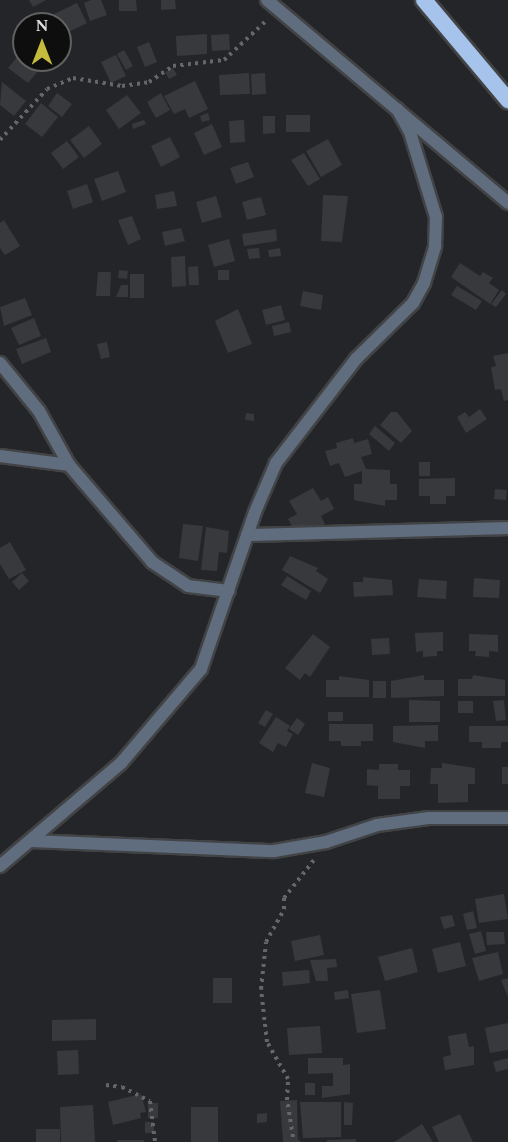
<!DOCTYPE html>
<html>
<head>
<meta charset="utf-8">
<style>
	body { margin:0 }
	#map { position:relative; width:508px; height:1142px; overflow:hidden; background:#242528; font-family:Spectral,serif }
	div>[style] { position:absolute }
	.building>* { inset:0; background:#38393c }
	.path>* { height:4px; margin-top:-2px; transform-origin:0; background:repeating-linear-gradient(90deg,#656668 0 3px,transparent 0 7.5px) }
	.roads { filter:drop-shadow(2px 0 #424345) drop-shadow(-2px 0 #424345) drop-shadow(0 2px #424345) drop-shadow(0 -2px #424345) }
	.minor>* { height:12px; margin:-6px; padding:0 6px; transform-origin:6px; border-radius:6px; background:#606d7e }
	.trunk>* { height:16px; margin:-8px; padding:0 8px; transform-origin:8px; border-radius:8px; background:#a6c4eb }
	span { translate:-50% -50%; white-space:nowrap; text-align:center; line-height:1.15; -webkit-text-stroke:4.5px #0e0e0f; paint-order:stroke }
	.north { position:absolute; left:12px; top:12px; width:60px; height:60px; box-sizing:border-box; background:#0e0e0f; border:2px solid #616162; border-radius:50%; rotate:0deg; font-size:16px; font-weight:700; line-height:24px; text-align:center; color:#dddedf }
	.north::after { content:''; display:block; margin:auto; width:21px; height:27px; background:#c5bc3d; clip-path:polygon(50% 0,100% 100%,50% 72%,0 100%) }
</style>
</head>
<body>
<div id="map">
	<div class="building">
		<i style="clip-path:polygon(29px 0,46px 0,33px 7px)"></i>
		<i style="clip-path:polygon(91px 0,101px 0,107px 15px,90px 21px,84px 3px)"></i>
		<i style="clip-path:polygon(119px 0,136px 0,137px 11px,119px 11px)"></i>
		<i style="clip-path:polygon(161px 0,175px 0,176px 9px,161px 10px)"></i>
		<i style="clip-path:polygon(77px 3px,87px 23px,62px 35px,60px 24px,52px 15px)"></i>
		<i style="clip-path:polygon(207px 34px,207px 54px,177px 56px,176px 36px)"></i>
		<i style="clip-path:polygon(229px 34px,230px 50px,212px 51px,211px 35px)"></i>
		<i style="clip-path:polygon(149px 42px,157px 62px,145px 67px,137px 47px)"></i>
		<i style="clip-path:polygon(124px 50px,133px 66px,126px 70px,117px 54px)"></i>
		<i style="clip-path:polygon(116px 55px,126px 76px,111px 83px,101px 62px)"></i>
		<i style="clip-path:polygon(18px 56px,38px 71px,28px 83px,8px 68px)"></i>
		<i style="clip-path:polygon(173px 68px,177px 75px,169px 79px,165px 72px)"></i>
		<i style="clip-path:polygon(249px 73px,250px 94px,220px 95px,219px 75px)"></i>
		<i style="clip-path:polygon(265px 73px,266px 94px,252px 95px,251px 74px)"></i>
		<i style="clip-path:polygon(195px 81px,208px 109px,189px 118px,185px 109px,174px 114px,164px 96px)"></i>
		<i style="clip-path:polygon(2px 82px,26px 101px,14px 116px,0 105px)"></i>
		<i style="clip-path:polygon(57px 93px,72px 104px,62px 117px,48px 106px)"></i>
		<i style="clip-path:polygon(161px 93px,170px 110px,156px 118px,147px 102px)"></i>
		<i style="clip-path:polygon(127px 95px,141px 113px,119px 129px,106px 110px)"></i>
		<i style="clip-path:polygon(41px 103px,58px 117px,42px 137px,25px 124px)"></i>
		<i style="clip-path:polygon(208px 113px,210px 120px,202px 122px,200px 116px)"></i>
		<i style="clip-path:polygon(286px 115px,310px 115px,310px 132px,286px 132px)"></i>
		<i style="clip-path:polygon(263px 116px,275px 116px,275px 133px,263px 134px)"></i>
		<i style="clip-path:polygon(144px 120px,146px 124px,133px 129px,132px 124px)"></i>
		<i style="clip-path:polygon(244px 120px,245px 142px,230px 143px,229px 121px)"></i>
		<i style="clip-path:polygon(212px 124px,222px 147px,204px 155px,194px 133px)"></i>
		<i style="clip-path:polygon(89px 126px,102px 144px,84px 158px,70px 140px)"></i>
		<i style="clip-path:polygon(170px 137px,180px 157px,161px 167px,151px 146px)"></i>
		<i style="clip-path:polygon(328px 139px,342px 165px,321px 177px,306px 151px)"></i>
		<i style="clip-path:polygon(67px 141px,79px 157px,63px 169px,51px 153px)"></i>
		<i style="clip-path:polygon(304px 153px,320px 179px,308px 186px,291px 160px)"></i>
		<i style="clip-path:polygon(248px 162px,254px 177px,236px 184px,230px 168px)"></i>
		<i style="clip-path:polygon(118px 171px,126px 192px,102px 201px,94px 179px)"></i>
		<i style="clip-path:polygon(87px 184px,93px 202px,73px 209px,67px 191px)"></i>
		<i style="clip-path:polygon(174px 191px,177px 206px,157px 209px,155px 195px)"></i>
		<i style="clip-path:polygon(323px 195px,348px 196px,342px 242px,321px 241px)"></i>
		<i style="clip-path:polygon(216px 196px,222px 217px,202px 223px,196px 202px)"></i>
		<i style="clip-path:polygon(261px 197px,266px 215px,247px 220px,242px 202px)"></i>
		<i style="clip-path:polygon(132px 216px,141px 239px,128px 245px,118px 220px)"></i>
		<i style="clip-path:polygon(4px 220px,20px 246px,5px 255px,0 248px,0 223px)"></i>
		<i style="clip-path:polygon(181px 228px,185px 241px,165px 246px,162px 232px)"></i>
		<i style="clip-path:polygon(276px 229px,277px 241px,244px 246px,242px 234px)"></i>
		<i style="clip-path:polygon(229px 239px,235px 261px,214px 267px,208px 245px)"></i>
		<i style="clip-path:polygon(259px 248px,260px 258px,249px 259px,247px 249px)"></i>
		<i style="clip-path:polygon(280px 248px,281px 256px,269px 257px,268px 250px)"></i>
		<i style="clip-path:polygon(185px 256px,186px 286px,172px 287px,171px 257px)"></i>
		<i style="clip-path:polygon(460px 263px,480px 276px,483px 272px,493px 278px,489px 283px,499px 290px,490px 304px,451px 277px)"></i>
		<i style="clip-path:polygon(198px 266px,199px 285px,189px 285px,188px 267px)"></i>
		<i style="clip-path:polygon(119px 270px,128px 271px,127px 279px,118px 278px)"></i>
		<i style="clip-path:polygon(218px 270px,229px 270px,229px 280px,218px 280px)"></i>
		<i style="clip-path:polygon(98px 272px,111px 272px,110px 296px,96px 296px)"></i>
		<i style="clip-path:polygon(130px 274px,144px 274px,144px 298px,130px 298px)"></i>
		<i style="clip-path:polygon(121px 285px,128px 285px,128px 297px,116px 297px)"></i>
		<i style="clip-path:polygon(457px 286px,482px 301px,476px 310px,451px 295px)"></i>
		<i style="clip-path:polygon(502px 290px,506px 294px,496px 307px,491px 304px)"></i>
		<i style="clip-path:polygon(303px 291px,323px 295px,321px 310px,300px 306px)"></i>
		<i style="clip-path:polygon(25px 298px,32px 315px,4px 326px,0 307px)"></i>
		<i style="clip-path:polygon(281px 305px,285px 320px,266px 325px,262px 310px)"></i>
		<i style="clip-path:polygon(238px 309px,252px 344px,228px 353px,215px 321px)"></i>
		<i style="clip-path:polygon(34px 318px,41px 336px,19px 345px,11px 328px)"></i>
		<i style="clip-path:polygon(289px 322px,291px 332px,274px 336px,272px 326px)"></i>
		<i style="clip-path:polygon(46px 338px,51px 352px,22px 364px,16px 349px)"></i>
		<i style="clip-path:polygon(107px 342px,110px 357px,101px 359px,97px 344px)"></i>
		<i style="clip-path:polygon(508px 353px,508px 400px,504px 401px,501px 389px,495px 390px,491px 367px,496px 366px,493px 356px)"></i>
		<i style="clip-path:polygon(480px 409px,487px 419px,466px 433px,457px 417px,465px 412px,469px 417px)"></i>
		<i style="clip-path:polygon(391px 412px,397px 412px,412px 431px,401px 443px,380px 425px)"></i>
		<i style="clip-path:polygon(246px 413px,254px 414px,254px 421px,245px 420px)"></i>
		<i style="clip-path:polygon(375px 426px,395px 443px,389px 451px,369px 434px)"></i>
		<i style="clip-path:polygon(353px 438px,354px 443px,368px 439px,372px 454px,361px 457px,366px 469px,390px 470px,390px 484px,397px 484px,397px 500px,385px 500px,385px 506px,354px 500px,354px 484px,362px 484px,362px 471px,345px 477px,339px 463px,330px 466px,325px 451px,337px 448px,336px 443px)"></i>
		<i style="clip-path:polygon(419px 462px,430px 462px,430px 476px,419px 476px)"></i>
		<i style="clip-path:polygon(455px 478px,455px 496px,446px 496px,446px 504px,430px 504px,430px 496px,419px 496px,419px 479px)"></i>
		<i style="clip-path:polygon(313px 488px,321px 501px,328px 497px,334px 509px,321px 516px,325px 524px,310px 532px,306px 525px,295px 531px,288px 519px,297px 514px,289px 501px)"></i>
		<i style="clip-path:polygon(495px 489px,507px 490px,506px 500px,494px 499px)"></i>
		<i style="clip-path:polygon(183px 524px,203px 526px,198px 561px,179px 558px)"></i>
		<i style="clip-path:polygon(206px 527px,229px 531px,227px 553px,219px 552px,217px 571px,201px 570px)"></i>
		<i style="clip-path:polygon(10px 542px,26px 570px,9px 579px,0 564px,0 548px)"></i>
		<i style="clip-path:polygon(290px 556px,318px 568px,316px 571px,328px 579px,320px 593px,282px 570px)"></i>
		<i style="clip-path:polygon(22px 573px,29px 581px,19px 590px,12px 582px)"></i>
		<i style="clip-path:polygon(287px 576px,311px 591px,306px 600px,281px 585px)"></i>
		<i style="clip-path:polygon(363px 577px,392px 580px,393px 595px,354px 597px,353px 582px,363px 582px)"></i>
		<i style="clip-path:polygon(474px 578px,500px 580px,499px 598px,473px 597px)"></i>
		<i style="clip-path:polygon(419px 579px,447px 581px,446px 599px,417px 597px)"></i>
		<i style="clip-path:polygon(443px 632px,443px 651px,437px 651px,437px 656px,423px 657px,423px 651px,416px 652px,415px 633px)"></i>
		<i style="clip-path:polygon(313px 634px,330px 647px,310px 677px,305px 673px,300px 680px,285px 668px)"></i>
		<i style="clip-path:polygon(469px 634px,498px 635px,498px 652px,489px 651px,489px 657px,475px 656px,476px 651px,469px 651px)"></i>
		<i style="clip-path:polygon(389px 638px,390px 654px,372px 655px,371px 639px)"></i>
		<i style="clip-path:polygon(424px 675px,424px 680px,444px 680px,444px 696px,391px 698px,391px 681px)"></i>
		<i style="clip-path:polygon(473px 675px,505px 680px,505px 696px,458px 696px,458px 679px,472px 679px)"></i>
		<i style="clip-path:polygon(339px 676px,369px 680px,369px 697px,326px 697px,326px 680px,339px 680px)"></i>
		<i style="clip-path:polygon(373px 681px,386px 681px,386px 698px,373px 698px)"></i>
		<i style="clip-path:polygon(409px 700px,440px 701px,440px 722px,409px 722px)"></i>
		<i style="clip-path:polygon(504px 700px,506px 720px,496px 721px,493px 701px)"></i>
		<i style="clip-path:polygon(458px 701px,473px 701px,473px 713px,458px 713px)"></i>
		<i style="clip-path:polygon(266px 710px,273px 714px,265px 727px,258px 723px)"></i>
		<i style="clip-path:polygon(328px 712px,343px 712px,343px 721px,328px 721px)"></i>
		<i style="clip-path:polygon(276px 717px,290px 726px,287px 731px,293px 734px,286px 747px,278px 743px,273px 752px,259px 743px)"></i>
		<i style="clip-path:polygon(297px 718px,305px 724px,298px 735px,289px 729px)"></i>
		<i style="clip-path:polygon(329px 724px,373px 724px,373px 741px,361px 741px,361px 746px,341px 746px,341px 741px,329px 741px)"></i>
		<i style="clip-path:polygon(438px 725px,438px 741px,425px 741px,425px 748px,393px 742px,393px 726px)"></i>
		<i style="clip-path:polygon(469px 726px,508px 726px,508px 742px,501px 742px,501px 748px,482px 748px,482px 742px,469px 742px)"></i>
		<i style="clip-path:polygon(312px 763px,330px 768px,324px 797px,305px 793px)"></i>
		<i style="clip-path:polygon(442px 763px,475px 768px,475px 784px,468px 784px,468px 802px,438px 803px,438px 784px,430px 784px,431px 768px,442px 768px)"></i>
		<i style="clip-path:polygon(379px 764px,398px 764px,398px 770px,410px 770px,410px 786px,400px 786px,400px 799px,378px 799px,378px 786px,367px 785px,367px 769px,379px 770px)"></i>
		<i style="clip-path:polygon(502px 767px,508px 767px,508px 784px,502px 784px)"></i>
		<i style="clip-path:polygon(504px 894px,508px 919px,479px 923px,475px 899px)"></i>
		<i style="clip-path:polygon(473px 911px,477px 928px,467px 930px,463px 914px)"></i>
		<i style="clip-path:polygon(452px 915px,455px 926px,444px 929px,440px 917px)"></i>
		<i style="clip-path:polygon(481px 931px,486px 951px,475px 954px,469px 934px)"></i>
		<i style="clip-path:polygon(486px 932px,504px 932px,505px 944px,487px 945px)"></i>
		<i style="clip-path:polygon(320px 935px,324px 955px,295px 961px,291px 941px)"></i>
		<i style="clip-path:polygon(460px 942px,466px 966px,438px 973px,432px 949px)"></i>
		<i style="clip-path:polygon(412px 948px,418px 972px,385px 981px,378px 957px)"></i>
		<i style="clip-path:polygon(498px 952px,503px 974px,479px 981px,472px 958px)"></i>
		<i style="clip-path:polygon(336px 959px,337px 967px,327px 968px,328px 981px,316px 981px,310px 960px)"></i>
		<i style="clip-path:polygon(309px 970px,310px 983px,283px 986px,282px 972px)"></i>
		<i style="clip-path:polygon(213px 978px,232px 978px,232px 1003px,213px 1003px)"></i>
		<i style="clip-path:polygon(508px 978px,508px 997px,501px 980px)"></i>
		<i style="clip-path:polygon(348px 990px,349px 998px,335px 1000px,334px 992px)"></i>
		<i style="clip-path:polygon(380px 990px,386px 1029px,357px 1033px,351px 994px)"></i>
		<i style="clip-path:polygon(96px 1019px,96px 1040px,52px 1041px,52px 1020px)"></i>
		<i style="clip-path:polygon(508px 1023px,508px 1050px,490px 1053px,485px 1028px)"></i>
		<i style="clip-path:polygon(320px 1026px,322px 1053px,289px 1055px,287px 1028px)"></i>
		<i style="clip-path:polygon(466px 1033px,469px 1047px,474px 1046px,474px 1065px,445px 1070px,443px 1057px,451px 1055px,448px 1036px)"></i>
		<i style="clip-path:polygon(78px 1050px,79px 1074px,58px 1075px,57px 1051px)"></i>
		<i style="clip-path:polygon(308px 1058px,343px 1058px,343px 1065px,350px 1064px,350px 1094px,322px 1098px,322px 1086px,333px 1086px,333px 1073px,308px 1074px)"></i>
		<i style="clip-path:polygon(508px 1058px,508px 1069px,496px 1072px,493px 1062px)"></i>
		<i style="clip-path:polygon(305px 1083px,315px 1083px,315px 1095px,305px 1095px)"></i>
		<i style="clip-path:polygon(141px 1094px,146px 1112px,140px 1113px,141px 1118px,113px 1125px,108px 1102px)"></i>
		<i style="clip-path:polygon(297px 1100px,298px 1140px,302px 1142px,283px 1142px,280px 1101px)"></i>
		<i style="clip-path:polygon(300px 1102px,341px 1102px,341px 1137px,303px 1138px)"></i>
		<i style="clip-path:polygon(344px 1102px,353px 1103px,352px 1125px,344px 1125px)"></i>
		<i style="clip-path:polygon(148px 1103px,158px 1103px,158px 1118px,148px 1118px)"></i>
		<i style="clip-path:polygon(93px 1105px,95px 1142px,61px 1142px,60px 1107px)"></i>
		<i style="clip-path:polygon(191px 1107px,218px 1107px,218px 1142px,191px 1142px)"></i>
		<i style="clip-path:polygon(267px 1113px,267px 1122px,257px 1123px,257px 1114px)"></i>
		<i style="clip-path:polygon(460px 1114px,473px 1142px,439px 1142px,432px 1127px)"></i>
		<i style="clip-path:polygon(145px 1122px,154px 1122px,154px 1133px,145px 1133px)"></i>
		<i style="clip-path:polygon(422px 1124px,433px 1142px,394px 1142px)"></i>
		<i style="clip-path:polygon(36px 1129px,60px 1129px,60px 1142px,36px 1142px)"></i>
		<i style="clip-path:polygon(356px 1139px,356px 1142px,327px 1142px,327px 1140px)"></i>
		<i style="clip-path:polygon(117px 1140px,144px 1140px,144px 1142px,117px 1142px)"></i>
	</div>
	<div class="path">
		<i style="left:0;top:140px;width:69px;rotate:-47.3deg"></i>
		<i style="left:47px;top:89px;width:28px;rotate:-23deg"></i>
		<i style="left:73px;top:78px;width:50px;rotate:9.3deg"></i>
		<i style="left:122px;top:86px;width:27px;rotate:-8deg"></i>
		<i style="left:149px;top:82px;width:29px;rotate:-34deg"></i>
		<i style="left:173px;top:66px;width:51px;rotate:-6.7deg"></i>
		<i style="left:224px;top:60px;width:59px;rotate:-42.9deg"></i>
		<i style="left:106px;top:1085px;width:16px;rotate:7deg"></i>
		<i style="left:122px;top:1087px;width:31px;rotate:27deg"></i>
		<i style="left:150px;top:1101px;width:41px;rotate:83deg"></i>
		<i style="left:293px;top:1137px;width:37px;rotate:-99deg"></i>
		<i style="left:287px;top:1100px;width:21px;rotate:-87deg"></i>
		<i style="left:288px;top:1079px;width:43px;rotate:-119.6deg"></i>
		<i style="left:267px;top:1042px;width:53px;rotate:-96.5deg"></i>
		<i style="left:261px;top:989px;width:47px;rotate:-83.9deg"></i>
		<i style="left:266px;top:942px;width:38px;rotate:-61deg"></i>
		<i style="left:284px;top:909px;width:11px;rotate:-90deg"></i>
		<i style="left:284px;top:898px;width:48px;rotate:-51.7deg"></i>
	</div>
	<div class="roads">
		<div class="minor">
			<i style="left:267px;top:0;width:315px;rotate:40.1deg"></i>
			<i style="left:0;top:363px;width:62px;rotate:50.9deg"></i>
			<i style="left:39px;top:411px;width:62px;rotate:60.9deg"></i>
			<i style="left:69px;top:465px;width:128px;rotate:49.4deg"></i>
			<i style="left:152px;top:562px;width:43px;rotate:33.7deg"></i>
			<i style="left:188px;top:586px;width:41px;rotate:7deg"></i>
			<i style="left:0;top:456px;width:70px;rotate:7.4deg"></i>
			<i style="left:247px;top:535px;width:261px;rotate:-1.5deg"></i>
			<i style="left:31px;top:841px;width:243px;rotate:2.4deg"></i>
			<i style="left:274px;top:851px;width:53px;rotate:-9.8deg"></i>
			<i style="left:326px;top:842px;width:54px;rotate:-18.4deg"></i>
			<i style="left:377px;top:825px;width:52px;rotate:-7.7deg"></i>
			<i style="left:429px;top:818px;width:79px"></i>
			<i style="left:0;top:866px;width:159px;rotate:-40.4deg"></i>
			<i style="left:121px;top:763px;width:123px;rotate:-49.6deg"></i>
			<i style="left:201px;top:669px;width:166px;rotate:-71deg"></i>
			<i style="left:255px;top:512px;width:53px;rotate:-66.8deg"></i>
			<i style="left:276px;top:463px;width:131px;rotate:-52.4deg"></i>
			<i style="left:356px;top:359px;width:80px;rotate:-44.5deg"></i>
			<i style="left:413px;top:303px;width:23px;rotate:-61deg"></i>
			<i style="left:424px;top:283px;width:39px;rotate:-73deg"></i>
			<i style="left:435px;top:246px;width:29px;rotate:-88deg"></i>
			<i style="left:436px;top:217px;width:89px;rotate:-107deg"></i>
			<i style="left:410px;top:132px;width:26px;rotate:-119deg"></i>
		</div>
		<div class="trunk">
			<i style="left:424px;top:0;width:131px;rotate:50deg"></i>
		</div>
	</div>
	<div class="north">N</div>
</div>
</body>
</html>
